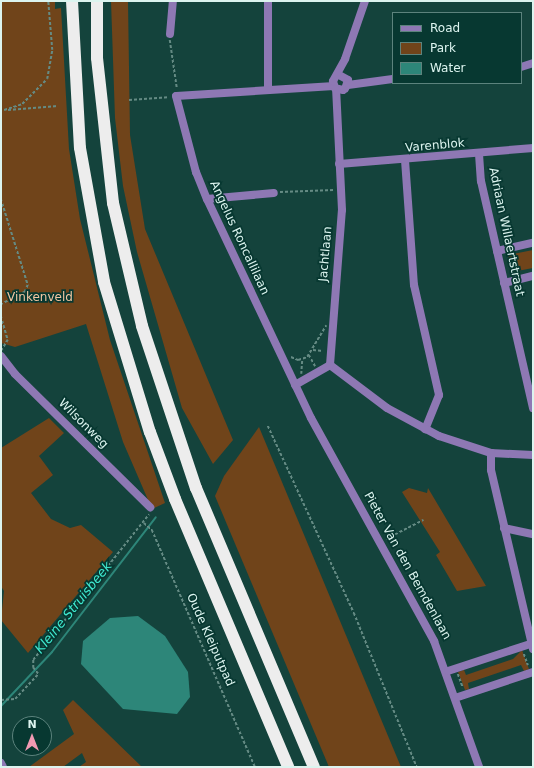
<!DOCTYPE html>
<html>
<head>
<meta charset="utf-8">
<style>
	body { margin:0 }
	#map { position:relative; width:534px; height:768px; overflow:hidden; background:#14433c; font-family:"DejaVu Sans",sans-serif }
	div>[style] { position:absolute }
	.green>* { inset:0; background:#70441a }
	.water>* { inset:0; background:#2d8679 }
	.stream>* { height:2px; margin:-1px; padding:0 1px; transform-origin:1px; border-radius:1px; background:#2d8679 }
	.path>* { height:1.5px; margin-top:-0.75px; transform-origin:0; background:repeating-linear-gradient(90deg,#658b84 0 3px,transparent 0 5px) }
	.street>* { height:8px; margin:-4px; padding:0 4px; transform-origin:4px; border-radius:4px; background:#8e78b4 }
	.highway>* { height:12px; margin:-6px; padding:0 6px; transform-origin:6px; border-radius:6px; background:#ededed }
	span { translate:-50% -50%; white-space:nowrap; text-align:center; line-height:1.15; -webkit-text-stroke:3.5px #073831; paint-order:stroke }
	.street-label { font-size:12px; color:#dcf4ef }
	.park-label { font-size:12px; color:#f3c6a2 }
	.water-label { font-size:13px; color:#40ead1; font-style:italic }
	.frame { position:absolute; inset:0; border:2px solid #dcf4ef; pointer-events:none }
	.legend { position:absolute; left:392px; top:12px; width:130px; height:72px; box-sizing:border-box; background:#073831; border:1px solid #5c837d; margin:0; padding:5px 7px; list-style:none; font-size:12px; color:#dcf4ef }
	.legend li { display:flex; align-items:center; gap:8px; height:20px }
	.legend b { width:20px; border:1px solid #5c837d }
	.north { position:absolute; left:12px; top:716px; width:40px; height:40px; box-sizing:border-box; background:#073831; border:1px solid #5c837d; border-radius:50%; rotate:0deg; font-size:11px; font-weight:700; line-height:16px; text-align:center; color:#dcf4ef }
	.north::after { content:''; display:block; margin:auto; width:14px; height:18px; background:#f19ab3; clip-path:polygon(50% 0,100% 100%,50% 72%,0 100%) }
</style>
</head>
<body>
<div id="map">
	<div class="green">
		<i style="clip-path:polygon(1px 1px,55px 1px,55px 9px,61px 8px,69px 149px,80px 219px,110px 340px,165px 503px,152px 509px,123px 442px,86px 324px,15px 347px,1px 343px)"></i>
		<i style="clip-path:polygon(111px 1px,128px 1px,130px 135px,145px 229px,233px 440px,213px 464px,182px 408px,137px 252px,123px 186px,115px 118px)"></i>
		<i style="clip-path:polygon(533px 250px,533px 268px,512px 272px,508px 255px)"></i>
		<i style="clip-path:polygon(49px 418px,64px 433px,39px 456px,53px 475px,31px 493px,51px 519px,70px 528px,81px 525px,113px 552px,28px 653px,1px 620px,4px 591px,1px 586px,1px 448px)"></i>
		<i style="clip-path:polygon(259px 427px,401px 767px,329px 767px,215px 496px,224px 476px)"></i>
		<i style="clip-path:polygon(409px 488px,427px 493px,428px 488px,486px 586px,457px 591px,436px 555px,440px 552px,402px 492px)"></i>
		<i style="clip-path:polygon(522px 650px,529px 669px,524px 671px,521px 665px,468px 683px,469px 689px,465px 690px,458px 672px,464px 670px,466px 675px,513px 659px)"></i>
		<i style="clip-path:polygon(73px 700px,142px 767px,79px 767px,86px 762px,82px 753px,63px 767px,29px 767px,74px 734px,63px 710px)"></i>
	</div>
	<div class="water">
		<i style="clip-path:polygon(138px 616px,165px 636px,188px 672px,190px 697px,177px 714px,123px 709px,81px 664px,83px 641px,110px 618px)"></i>
	</div>
	<div class="stream">
		<i style="left:1px;top:706px;width:74px;rotate:-46.6deg"></i>
		<i style="left:52px;top:652px;width:170px;rotate:-52.4deg"></i>
	</div>
	<div class="path">
		<i style="left:170px;top:40px;width:49px;rotate:81.7deg"></i>
		<i style="left:129px;top:100px;width:39px;rotate:-4deg"></i>
		<i style="left:4px;top:110px;width:19px;rotate:-18deg"></i>
		<i style="left:22px;top:104px;width:35px;rotate:-45deg"></i>
		<i style="left:47px;top:79px;width:29px;rotate:-80deg"></i>
		<i style="left:52px;top:50px;width:49px;rotate:-94.7deg"></i>
		<i style="left:8px;top:110px;width:50px;rotate:-4.6deg"></i>
		<i style="left:280px;top:192px;width:54px;rotate:-2.1deg"></i>
		<i style="left:1px;top:199px;width:90px;rotate:72.6deg"></i>
		<i style="left:28px;top:285px;width:8px;rotate:113deg"></i>
		<i style="left:25px;top:292px;width:27px;rotate:152deg"></i>
		<i style="left:1px;top:316px;width:25px;rotate:74deg"></i>
		<i style="left:8px;top:340px;width:12px;rotate:121deg"></i>
		<i style="left:313px;top:350px;width:10px;rotate:6deg"></i>
		<i style="left:309px;top:355px;width:13px;rotate:61deg"></i>
		<i style="left:291px;top:357px;width:8px;rotate:23deg"></i>
		<i style="left:298px;top:360px;width:9px;rotate:-18deg"></i>
		<i style="left:307px;top:357px;width:37px;rotate:-59deg"></i>
		<i style="left:301px;top:374px;width:14px;rotate:-86deg"></i>
		<i style="left:268px;top:426px;width:206px;rotate:65.3deg"></i>
		<i style="left:354px;top:613px;width:166px;rotate:67.8deg"></i>
		<i style="left:144px;top:523px;width:11px;rotate:41deg"></i>
		<i style="left:152px;top:530px;width:258px;rotate:66.5deg"></i>
		<i style="left:386px;top:539px;width:42px;rotate:-27.2deg"></i>
		<i style="left:524px;top:654px;width:12px;rotate:70deg"></i>
		<i style="left:458px;top:674px;width:15px;rotate:70deg"></i>
		<i style="left:1px;top:700px;width:14px;rotate:-4deg"></i>
		<i style="left:15px;top:699px;width:34px;rotate:-47deg"></i>
		<i style="left:38px;top:674px;width:8px;rotate:-130deg"></i>
		<i style="left:33px;top:668px;width:8px;rotate:-90deg"></i>
		<i style="left:33px;top:660px;width:186px;rotate:-51.5deg"></i>
	</div>
	<div class="street">
		<i style="left:268px;top:1px;width:89px;rotate:90deg"></i>
		<i style="left:170px;top:34px;width:33px;rotate:-85deg"></i>
		<i style="left:521px;top:67px;width:13px;rotate:-18deg"></i>
		<i style="left:339px;top:75px;width:10px;rotate:29deg"></i>
		<i style="left:348px;top:80px;width:9px;rotate:108deg"></i>
		<i style="left:348px;top:85px;width:45px;rotate:-7.6deg"></i>
		<i style="left:334px;top:86px;width:158px;rotate:176.4deg"></i>
		<i style="left:176px;top:96px;width:79px;rotate:75.3deg"></i>
		<i style="left:196px;top:172px;width:29px;rotate:68deg"></i>
		<i style="left:207px;top:199px;width:242px;rotate:64.6deg"></i>
		<i style="left:311px;top:418px;width:255px;rotate:61.1deg"></i>
		<i style="left:434px;top:641px;width:134px;rotate:70.3deg"></i>
		<i style="left:343px;top:90px;width:8px;rotate:-166deg"></i>
		<i style="left:335px;top:88px;width:7px;rotate:-106deg"></i>
		<i style="left:333px;top:81px;width:25px;rotate:-61deg"></i>
		<i style="left:345px;top:59px;width:61px;rotate:-71deg"></i>
		<i style="left:479px;top:154px;width:27px;rotate:86deg"></i>
		<i style="left:481px;top:181px;width:233px;rotate:77.1deg"></i>
		<i style="left:405px;top:160px;width:125px;rotate:85.9deg"></i>
		<i style="left:414px;top:285px;width:113px;rotate:77.2deg"></i>
		<i style="left:439px;top:395px;width:37px;rotate:112deg"></i>
		<i style="left:339px;top:164px;width:195px;rotate:-4.7deg"></i>
		<i style="left:207px;top:199px;width:67px;rotate:-5.1deg"></i>
		<i style="left:497px;top:251px;width:37px;rotate:-13deg"></i>
		<i style="left:504px;top:283px;width:30px;rotate:-14deg"></i>
		<i style="left:1px;top:356px;width:23px;rotate:52deg"></i>
		<i style="left:15px;top:374px;width:190px;rotate:44.6deg"></i>
		<i style="left:330px;top:365px;width:71px;rotate:37deg"></i>
		<i style="left:387px;top:408px;width:59px;rotate:28.3deg"></i>
		<i style="left:439px;top:436px;width:55px;rotate:18.1deg"></i>
		<i style="left:491px;top:453px;width:42px;rotate:2.7deg"></i>
		<i style="left:295px;top:385px;width:40px;rotate:-29.7deg"></i>
		<i style="left:330px;top:365px;width:155px;rotate:-85.6deg"></i>
		<i style="left:342px;top:210px;width:121px;rotate:-92.8deg"></i>
		<i style="left:491px;top:453px;width:17px;rotate:90deg"></i>
		<i style="left:491px;top:470px;width:184px;rotate:76.8deg"></i>
		<i style="left:504px;top:528px;width:30px;rotate:12deg"></i>
		<i style="left:448px;top:671px;width:89px;rotate:-18.2deg"></i>
		<i style="left:455px;top:698px;width:82px;rotate:-18.4deg"></i>
		<i style="left:1px;top:763px;width:4px;rotate:63deg"></i>
	</div>
	<div class="highway">
		<i style="left:72px;top:1px;width:147px;rotate:86.9deg"></i>
		<i style="left:80px;top:148px;width:136px;rotate:79.8deg"></i>
		<i style="left:104px;top:282px;width:157px;rotate:73deg"></i>
		<i style="left:150px;top:432px;width:72px;rotate:69.5deg"></i>
		<i style="left:175px;top:499px;width:291px;rotate:67.1deg"></i>
		<i style="left:97px;top:1px;width:57px;rotate:90deg"></i>
		<i style="left:97px;top:58px;width:146px;rotate:83.7deg"></i>
		<i style="left:113px;top:203px;width:126px;rotate:76.7deg"></i>
		<i style="left:142px;top:326px;width:171px;rotate:71.6deg"></i>
		<i style="left:196px;top:488px;width:303px;rotate:67.1deg"></i>
	</div>
	<div class="street-label">
		<span style="left:435px;top:146px;rotate:-5deg">Varenblok</span>
		<span style="left:506px;top:232px;rotate:78deg">Adriaan Willaertstraat</span>
		<span style="left:239px;top:238px;rotate:65deg">Angelus Roncallilaan</span>
		<span style="left:326px;top:254px;rotate:-85deg">Jachtlaan</span>
		<span style="left:83px;top:424px;rotate:45deg">Wilsonweg</span>
		<span style="left:407px;top:566px;rotate:61deg">Pieter Van den Bemdenlaan</span>
		<span style="left:210px;top:640px;rotate:66deg">Oude Kleiputpad</span>
	</div>
	<div class="park-label">
		<span style="left:40px;top:298px">Vinkenveld</span>
	</div>
	<div class="water-label">
		<span style="left:74px;top:608px;rotate:-51deg">Kleine Struisbeek</span>
	</div>
	<div class="frame"></div>
	<ul class="legend">
	<li><b style="height:5px;background:#8e78b4"></b>Road</li>
	<li><b style="height:11px;background:#70441a"></b>Park</li>
	<li><b style="height:11px;background:#2d8679"></b>Water</li>
	</ul>
	<div class="north">N</div>
</div>
</body>
</html>
